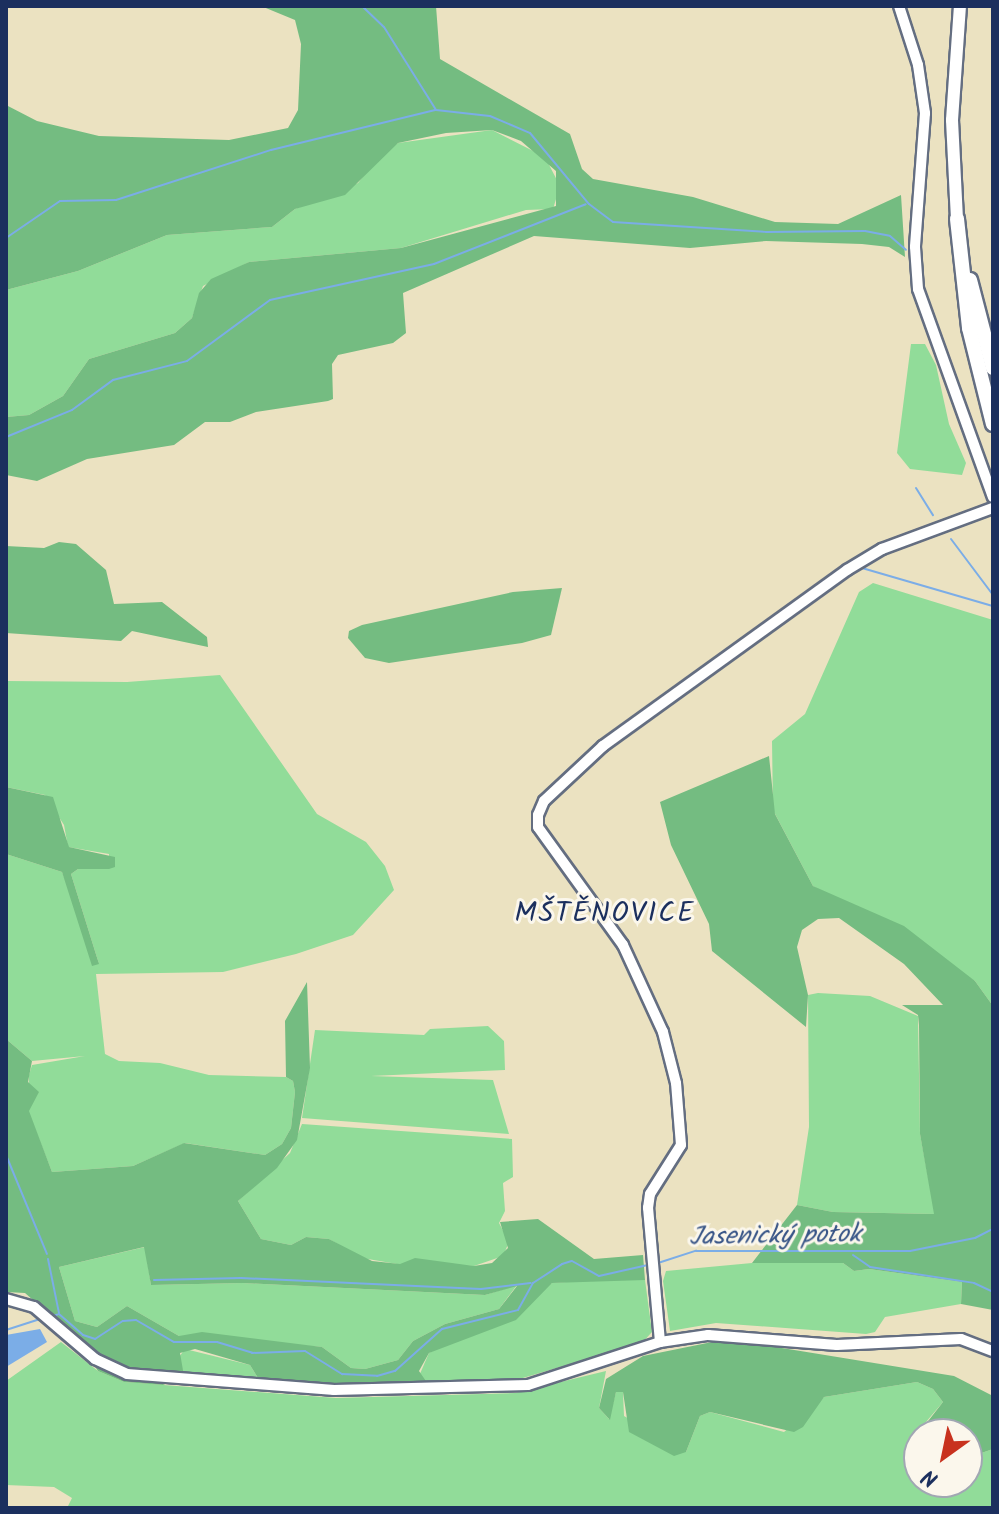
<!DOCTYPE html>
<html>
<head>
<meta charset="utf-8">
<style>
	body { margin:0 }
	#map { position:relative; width:999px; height:1514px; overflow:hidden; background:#ebe2c1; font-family:Kalam,sans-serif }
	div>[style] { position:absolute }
	.green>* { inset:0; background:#91dc99 }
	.forest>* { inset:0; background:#74bc81 }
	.water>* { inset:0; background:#7bade7 }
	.stream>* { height:2px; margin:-1px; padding:0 1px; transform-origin:1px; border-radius:1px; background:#7bade7 }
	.roads { filter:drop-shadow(2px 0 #646e81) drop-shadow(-2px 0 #646e81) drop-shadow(0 2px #646e81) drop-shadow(0 -2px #646e81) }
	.minor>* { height:10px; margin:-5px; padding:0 5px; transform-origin:5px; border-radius:5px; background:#fff }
	.major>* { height:12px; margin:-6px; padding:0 6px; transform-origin:6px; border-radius:6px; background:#fff }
	.highway>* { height:14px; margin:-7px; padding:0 7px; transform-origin:7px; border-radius:7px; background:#fff }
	span { translate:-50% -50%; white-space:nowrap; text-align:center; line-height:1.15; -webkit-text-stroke:6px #fbf7ec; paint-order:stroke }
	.water-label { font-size:26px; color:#385587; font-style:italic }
	.quarter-label { font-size:28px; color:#1b2f5e; letter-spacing:2px }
	.frame { position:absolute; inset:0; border:8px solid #1b2f5e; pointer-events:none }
	.north { position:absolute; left:903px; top:1418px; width:80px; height:80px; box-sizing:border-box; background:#fbf7ec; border:2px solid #a1a7b3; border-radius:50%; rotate:213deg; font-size:22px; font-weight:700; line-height:32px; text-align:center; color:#1b2f5e }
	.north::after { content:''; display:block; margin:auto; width:28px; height:36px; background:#c8321e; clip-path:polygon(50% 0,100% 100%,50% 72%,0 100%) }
</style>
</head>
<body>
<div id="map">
	<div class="green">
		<i style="clip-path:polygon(492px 130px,545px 157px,560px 186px,553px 209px,526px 210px,401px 248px,249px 262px,203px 286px,192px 318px,175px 333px,89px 359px,63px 396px,29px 415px,6px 417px,6px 290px,78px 271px,167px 235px,272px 227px,295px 209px,358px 183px,380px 155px,398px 143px)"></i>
		<i style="clip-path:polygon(911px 344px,925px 344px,936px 365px,949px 424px,966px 463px,962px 475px,910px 469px,897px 453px)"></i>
		<i style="clip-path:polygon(873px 583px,993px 620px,993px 1006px,975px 981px,813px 886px,773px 810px,772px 741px,805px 714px,859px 592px)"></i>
		<i style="clip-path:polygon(220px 675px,317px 814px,366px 842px,385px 866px,394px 890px,353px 935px,296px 954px,223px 972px,96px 974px,105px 1054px,119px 1061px,160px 1063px,209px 1075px,286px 1077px,293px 1081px,295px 1092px,291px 1128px,282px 1144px,265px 1155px,185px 1143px,133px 1166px,52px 1172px,28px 1111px,29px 1075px,32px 1065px,85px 1056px,32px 1061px,6px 1039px,6px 854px,62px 872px,99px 964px,71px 874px,78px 869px,109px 869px,109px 854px,68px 847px,64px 825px,45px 795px,6px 787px,6px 681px,127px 682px)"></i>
		<i style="clip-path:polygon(818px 993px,870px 996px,918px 1016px,920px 1134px,935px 1214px,833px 1212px,797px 1205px,809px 1127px,808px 995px)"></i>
		<i style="clip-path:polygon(488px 1026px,504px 1041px,505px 1070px,371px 1076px,493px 1080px,509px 1134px,302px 1118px,315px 1030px,424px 1035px,430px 1029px)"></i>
		<i style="clip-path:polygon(302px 1124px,512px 1139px,513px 1177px,503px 1183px,505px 1211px,499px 1223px,509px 1242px,503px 1256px,474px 1266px,397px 1264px,362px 1258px,329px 1239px,306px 1237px,291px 1245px,261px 1239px,238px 1201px,290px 1153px)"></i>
		<i style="clip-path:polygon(145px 1247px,151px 1285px,243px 1283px,485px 1295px,517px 1285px,499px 1309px,445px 1324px,413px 1341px,398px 1360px,365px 1369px,351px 1368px,322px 1347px,179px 1336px,127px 1306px,97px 1327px,75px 1321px,59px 1267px)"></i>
		<i style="clip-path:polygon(752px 1263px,843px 1263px,854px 1271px,869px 1269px,962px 1282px,961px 1304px,885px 1317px,875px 1332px,866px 1334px,716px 1323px,670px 1331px,663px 1281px,666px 1271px)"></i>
		<i style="clip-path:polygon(640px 1277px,645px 1280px,652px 1332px,642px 1343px,516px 1380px,428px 1384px,419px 1376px,429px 1353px,552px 1283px)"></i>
		<i style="clip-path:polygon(61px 1342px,98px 1371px,124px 1382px,336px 1398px,515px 1393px,606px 1371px,599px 1408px,609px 1419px,616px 1392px,623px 1392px,624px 1416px,686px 1452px,700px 1416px,710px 1412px,784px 1432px,824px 1397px,917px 1382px,933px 1389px,943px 1402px,914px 1436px,919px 1482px,967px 1482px,967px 1458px,993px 1449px,993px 1508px,67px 1508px,72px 1498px,54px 1487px,6px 1485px,6px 1381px)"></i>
		<i style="clip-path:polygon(185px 1349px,250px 1365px,258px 1378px,184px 1376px,179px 1357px)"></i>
	</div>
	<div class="forest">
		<i style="clip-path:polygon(261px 6px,436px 6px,440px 59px,570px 134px,582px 169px,593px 179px,693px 197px,775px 222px,838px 224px,901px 195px,905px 257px,889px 247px,862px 244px,766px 241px,690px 248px,534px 236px,403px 293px,406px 333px,393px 343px,338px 355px,332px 364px,333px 399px,328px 401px,256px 412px,230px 422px,205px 422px,174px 445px,87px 459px,37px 481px,6px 475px,6px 417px,29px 415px,63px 396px,89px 359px,175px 333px,192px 318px,199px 293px,211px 279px,249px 262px,401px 248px,556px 206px,556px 171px,521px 141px,492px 130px,446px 133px,398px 143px,345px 195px,295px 209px,272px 227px,167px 235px,78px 271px,6px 290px,6px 105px,37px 121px,99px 136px,229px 140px,288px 128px,298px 110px,301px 44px,295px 20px)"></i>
		<i style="clip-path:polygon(59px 542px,76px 544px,106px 570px,114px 604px,162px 602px,207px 637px,208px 647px,132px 631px,121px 641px,6px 633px,6px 546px,44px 548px)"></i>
		<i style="clip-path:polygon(562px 588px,551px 635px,522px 643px,389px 663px,365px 658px,348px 638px,349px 631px,362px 625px,513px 592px)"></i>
		<i style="clip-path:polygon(769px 756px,775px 814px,813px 886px,904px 926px,975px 981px,993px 1006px,993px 1310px,961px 1304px,962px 1282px,869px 1269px,854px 1271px,843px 1263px,752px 1263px,797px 1205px,833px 1212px,934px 1214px,920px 1134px,919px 1025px,918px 1015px,902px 1005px,943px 1005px,904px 964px,839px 918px,818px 919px,802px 930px,797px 947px,808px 995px,806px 1027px,712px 951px,709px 924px,671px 845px,660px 802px)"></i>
		<i style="clip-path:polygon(6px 787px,53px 797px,69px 847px,115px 857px,115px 867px,109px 869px,78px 869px,71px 874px,99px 964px,92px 966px,62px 872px,6px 854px)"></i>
		<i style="clip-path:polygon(evenodd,307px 982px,310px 1068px,297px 1140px,277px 1168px,238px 1201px,261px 1239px,291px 1245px,306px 1237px,329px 1239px,372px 1261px,400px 1264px,415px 1258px,474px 1266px,492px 1263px,508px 1248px,500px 1222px,538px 1219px,594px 1259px,643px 1255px,645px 1280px,552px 1283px,516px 1320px,429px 1353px,419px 1371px,428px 1384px,338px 1385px,258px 1378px,250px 1365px,195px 1349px,180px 1353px,184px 1376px,163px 1385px,124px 1382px,98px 1371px,73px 1335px,25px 1293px,6px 1292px,6px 1039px,32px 1061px,28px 1082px,39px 1092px,29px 1111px,52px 1172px,133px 1166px,184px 1143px,265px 1155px,282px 1144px,291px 1128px,295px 1092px,293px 1081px,286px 1077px,285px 1021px,307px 982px,144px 1247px,151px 1285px,243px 1283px,485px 1295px,517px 1286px,499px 1309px,445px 1324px,413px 1341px,398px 1360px,365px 1369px,351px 1368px,322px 1347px,202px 1332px,179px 1336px,127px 1306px,97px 1327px,75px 1321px,59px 1267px,144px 1247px)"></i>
		<i style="clip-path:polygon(727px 1339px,954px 1376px,993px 1396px,993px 1449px,967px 1458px,967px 1434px,919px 1434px,916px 1456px,911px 1443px,943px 1402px,933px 1389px,917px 1382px,824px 1397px,803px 1427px,794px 1432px,710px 1412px,700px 1416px,686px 1452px,674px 1456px,629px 1432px,623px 1392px,616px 1392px,610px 1420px,599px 1408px,606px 1379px,643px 1356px)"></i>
	</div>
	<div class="water">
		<i style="clip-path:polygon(40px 1329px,47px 1342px,6px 1367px,6px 1335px)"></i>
	</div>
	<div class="stream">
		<i style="left:362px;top:6px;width:30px;rotate:44deg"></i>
		<i style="left:384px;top:27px;width:98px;rotate:57.9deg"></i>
		<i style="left:436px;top:110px;width:54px;rotate:6.3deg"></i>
		<i style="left:490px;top:116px;width:43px;rotate:23deg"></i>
		<i style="left:530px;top:133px;width:92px;rotate:50.3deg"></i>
		<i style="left:589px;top:204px;width:30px;rotate:37deg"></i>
		<i style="left:613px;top:222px;width:153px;rotate:3.7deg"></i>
		<i style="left:766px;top:232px;width:99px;rotate:-0.6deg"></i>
		<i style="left:865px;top:231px;width:25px;rotate:11deg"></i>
		<i style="left:890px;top:236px;width:21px;rotate:41deg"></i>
		<i style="left:6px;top:238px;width:65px;rotate:-34.4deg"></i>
		<i style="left:60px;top:201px;width:56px;rotate:-1deg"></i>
		<i style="left:116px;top:200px;width:163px;rotate:-17.9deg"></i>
		<i style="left:271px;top:150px;width:169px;rotate:-13.7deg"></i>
		<i style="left:6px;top:437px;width:71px;rotate:-22.2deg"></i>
		<i style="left:72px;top:410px;width:51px;rotate:-36.2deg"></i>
		<i style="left:113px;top:380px;width:76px;rotate:-14.4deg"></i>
		<i style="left:187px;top:361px;width:103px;rotate:-36.3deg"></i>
		<i style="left:270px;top:300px;width:168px;rotate:-12.4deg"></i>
		<i style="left:434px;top:264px;width:163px;rotate:-21.5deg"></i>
		<i style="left:916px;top:488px;width:32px;rotate:58deg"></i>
		<i style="left:951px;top:539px;width:70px;rotate:53.1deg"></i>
		<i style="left:862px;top:568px;width:136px;rotate:16.2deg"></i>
		<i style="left:6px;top:1155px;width:107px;rotate:67.5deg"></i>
		<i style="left:853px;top:1255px;width:21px;rotate:35deg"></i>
		<i style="left:870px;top:1267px;width:105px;rotate:8.7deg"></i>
		<i style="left:974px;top:1283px;width:21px;rotate:25deg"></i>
		<i style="left:48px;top:1259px;width:55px;rotate:78.5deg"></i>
		<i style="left:658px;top:1263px;width:40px;rotate:-18deg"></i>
		<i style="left:696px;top:1251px;width:214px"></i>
		<i style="left:910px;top:1251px;width:66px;rotate:-11.3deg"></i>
		<i style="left:975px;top:1238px;width:20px;rotate:-27deg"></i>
		<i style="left:154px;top:1280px;width:87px;rotate:-1.3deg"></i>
		<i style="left:241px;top:1278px;width:240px;rotate:2.6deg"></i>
		<i style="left:481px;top:1289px;width:50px;rotate:-6.8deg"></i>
		<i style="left:53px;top:1316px;width:6px;rotate:-18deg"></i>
		<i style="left:59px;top:1314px;width:32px;rotate:41deg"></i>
		<i style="left:83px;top:1335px;width:13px;rotate:18deg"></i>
		<i style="left:95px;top:1339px;width:33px;rotate:-33deg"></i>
		<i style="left:123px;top:1321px;width:13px;rotate:-4deg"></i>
		<i style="left:136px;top:1320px;width:44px;rotate:30.1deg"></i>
		<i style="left:174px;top:1342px;width:43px"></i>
		<i style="left:217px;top:1342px;width:37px;rotate:17deg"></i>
		<i style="left:252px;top:1353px;width:53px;rotate:-2.2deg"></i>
		<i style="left:305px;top:1351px;width:44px;rotate:31.9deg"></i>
		<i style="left:342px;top:1374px;width:35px;rotate:3deg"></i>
		<i style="left:377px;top:1376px;width:19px;rotate:-16deg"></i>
		<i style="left:395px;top:1371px;width:63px;rotate:-41.8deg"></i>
		<i style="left:442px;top:1329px;width:78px;rotate:-14deg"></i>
		<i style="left:518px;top:1310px;width:31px;rotate:-61deg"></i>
		<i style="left:533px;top:1283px;width:35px;rotate:-33deg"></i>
		<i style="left:562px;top:1264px;width:10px;rotate:-17deg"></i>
		<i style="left:572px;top:1261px;width:31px;rotate:29deg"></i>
		<i style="left:599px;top:1276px;width:50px;rotate:-12.7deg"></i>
		<i style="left:6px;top:1330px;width:35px;rotate:-18deg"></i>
	</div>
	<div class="roads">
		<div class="minor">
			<i style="left:899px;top:6px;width:62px;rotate:72.1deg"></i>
			<i style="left:918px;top:65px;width:49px;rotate:81.7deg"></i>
			<i style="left:925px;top:113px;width:134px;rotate:94.3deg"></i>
			<i style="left:915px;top:247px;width:42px;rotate:85.9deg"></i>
			<i style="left:918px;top:289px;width:221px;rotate:70.2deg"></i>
			<i style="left:6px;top:1299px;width:29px;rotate:16deg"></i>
			<i style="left:34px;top:1307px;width:80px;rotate:40.4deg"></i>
			<i style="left:95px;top:1359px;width:35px;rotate:25deg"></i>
			<i style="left:127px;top:1374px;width:208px;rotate:4.4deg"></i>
			<i style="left:334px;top:1390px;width:194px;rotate:-1.5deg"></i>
			<i style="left:528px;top:1385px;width:139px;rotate:-18deg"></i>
			<i style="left:660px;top:1342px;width:49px;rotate:-8.3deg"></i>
			<i style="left:708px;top:1335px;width:129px;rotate:4.4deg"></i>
			<i style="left:837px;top:1345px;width:124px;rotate:-2.8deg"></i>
			<i style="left:961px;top:1339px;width:34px;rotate:21deg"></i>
			<i style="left:660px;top:1342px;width:135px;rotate:-95.1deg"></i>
			<i style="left:648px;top:1208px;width:14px;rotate:-82deg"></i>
			<i style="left:650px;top:1194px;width:58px;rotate:-57.7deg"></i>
			<i style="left:681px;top:1145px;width:62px;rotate:-94.6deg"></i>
			<i style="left:676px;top:1083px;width:53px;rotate:-104.3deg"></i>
			<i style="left:663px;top:1032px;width:96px;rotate:-114.7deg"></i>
			<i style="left:623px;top:945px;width:145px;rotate:-125.8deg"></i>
			<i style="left:538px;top:827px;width:12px;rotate:-90deg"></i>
			<i style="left:538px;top:815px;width:15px;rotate:-67deg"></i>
			<i style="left:544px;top:801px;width:81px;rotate:-43deg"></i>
			<i style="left:603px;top:746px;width:301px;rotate:-35.8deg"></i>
			<i style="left:847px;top:570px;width:41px;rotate:-31deg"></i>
			<i style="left:882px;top:549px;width:118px;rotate:-20.3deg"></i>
		</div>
		<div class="major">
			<i style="left:957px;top:219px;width:99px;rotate:-92.9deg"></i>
			<i style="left:952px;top:120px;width:114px;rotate:-86deg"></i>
		</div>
		<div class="highway">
			<i style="left:957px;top:219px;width:110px;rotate:83.7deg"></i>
			<i style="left:969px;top:328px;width:99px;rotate:76deg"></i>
			<i style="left:970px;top:280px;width:91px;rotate:75.4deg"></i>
		</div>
	</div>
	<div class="water-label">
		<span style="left:775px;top:1237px;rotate:-1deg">Jasenický potok</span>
	</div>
	<div class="quarter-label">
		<span style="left:605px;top:914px">MŠTĚNOVICE</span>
	</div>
	<div class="frame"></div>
	<div class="north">N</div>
</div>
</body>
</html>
